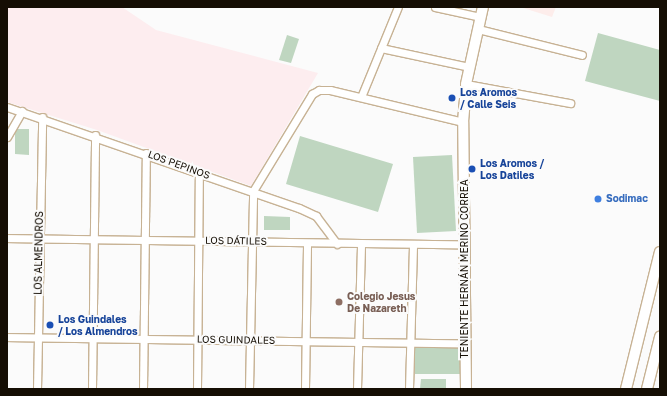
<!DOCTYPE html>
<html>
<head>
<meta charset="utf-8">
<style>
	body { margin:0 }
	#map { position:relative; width:667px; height:396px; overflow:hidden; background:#fbfbfb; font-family:"Golos Text",sans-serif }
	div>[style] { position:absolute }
	.commercial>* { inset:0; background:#fdedef }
	.education>* { inset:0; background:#fdedeb }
	.green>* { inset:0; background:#bfd6c0 }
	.roads { filter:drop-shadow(1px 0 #c7b294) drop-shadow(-1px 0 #c7b294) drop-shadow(0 1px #c7b294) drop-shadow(0 -1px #c7b294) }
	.street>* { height:7px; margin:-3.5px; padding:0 3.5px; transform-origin:3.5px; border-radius:3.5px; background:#fff }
	.secondary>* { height:10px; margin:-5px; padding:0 5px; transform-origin:5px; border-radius:5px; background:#fff }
	.dots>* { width:11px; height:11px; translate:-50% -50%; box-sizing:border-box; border:2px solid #fbfbfb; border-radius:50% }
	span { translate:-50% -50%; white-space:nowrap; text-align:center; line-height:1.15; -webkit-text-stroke:4px #fbfbfb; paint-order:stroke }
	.transit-label { font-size:10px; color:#164399; font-weight:700 }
	.left { translate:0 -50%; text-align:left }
	.street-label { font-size:10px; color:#150e04 }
	.shop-label { font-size:10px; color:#366cbe; font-weight:700 }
	.education-label { font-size:10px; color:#785e54; font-weight:700 }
	.frame { position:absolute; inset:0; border:8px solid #150e04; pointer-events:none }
</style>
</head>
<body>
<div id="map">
	<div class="commercial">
		<i style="clip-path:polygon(7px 7px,122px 7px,156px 30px,318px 73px,251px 186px,97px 130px,7px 102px)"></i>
	</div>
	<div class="education">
		<i style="clip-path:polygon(520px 7px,556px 7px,552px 17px)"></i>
	</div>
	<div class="green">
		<i style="clip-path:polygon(598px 33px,660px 50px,660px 101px,585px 81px)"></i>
		<i style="clip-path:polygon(287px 35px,299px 39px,291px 63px,279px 60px)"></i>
		<i style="clip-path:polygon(15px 129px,29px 129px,29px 155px,15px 154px)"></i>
		<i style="clip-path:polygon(300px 136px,393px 164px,378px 212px,286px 184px)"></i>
		<i style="clip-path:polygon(452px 155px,456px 231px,417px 233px,413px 157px)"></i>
		<i style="clip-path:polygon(264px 216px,290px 217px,290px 230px,264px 230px)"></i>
		<i style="clip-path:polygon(415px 348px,460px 348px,460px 374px,415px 374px)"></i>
		<i style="clip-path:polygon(421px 379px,446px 379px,446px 389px,420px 389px)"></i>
	</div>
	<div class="roads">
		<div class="street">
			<i style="left:435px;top:7px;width:46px;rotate:12.5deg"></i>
			<i style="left:478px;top:29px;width:107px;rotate:14deg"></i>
			<i style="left:381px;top:48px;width:91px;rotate:12.1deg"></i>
			<i style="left:466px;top:84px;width:106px;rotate:10.4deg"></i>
			<i style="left:361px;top:97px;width:97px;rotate:-67.7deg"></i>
			<i style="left:7px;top:107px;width:309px;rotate:19.1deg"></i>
			<i style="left:299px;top:208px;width:19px;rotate:25deg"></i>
			<i style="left:316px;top:216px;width:35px;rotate:53deg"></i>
			<i style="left:7px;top:137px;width:30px;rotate:-60deg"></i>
			<i style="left:7px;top:238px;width:458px;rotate:0.8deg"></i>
			<i style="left:7px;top:337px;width:458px;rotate:0.8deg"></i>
			<i style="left:37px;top:389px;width:272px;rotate:-88.9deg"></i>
			<i style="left:92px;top:389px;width:254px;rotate:-89.3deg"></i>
			<i style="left:143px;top:389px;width:236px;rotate:-89.3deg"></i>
			<i style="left:197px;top:389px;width:217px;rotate:-89.5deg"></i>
			<i style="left:249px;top:389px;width:198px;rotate:-88.8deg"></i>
			<i style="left:253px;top:191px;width:114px;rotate:-58.7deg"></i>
			<i style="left:312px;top:94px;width:8px;rotate:-30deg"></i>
			<i style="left:319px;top:90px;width:11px"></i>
			<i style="left:330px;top:90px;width:137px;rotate:13.5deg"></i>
			<i style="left:305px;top:389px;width:146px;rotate:-89.2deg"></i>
			<i style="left:357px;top:389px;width:144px;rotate:-88.4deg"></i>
			<i style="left:409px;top:389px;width:145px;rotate:-88.4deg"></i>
		</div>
		<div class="secondary">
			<i style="left:466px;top:389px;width:267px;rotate:-90.6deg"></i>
			<i style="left:463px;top:122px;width:38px;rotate:-85deg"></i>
			<i style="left:466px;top:84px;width:79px;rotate:-77.6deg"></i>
			<i style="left:626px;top:389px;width:141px;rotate:-76.1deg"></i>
			<i style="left:647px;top:389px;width:54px;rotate:-76deg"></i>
		</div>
	</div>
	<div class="dots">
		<i style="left:452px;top:98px;background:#1a4fb4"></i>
		<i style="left:472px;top:169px;background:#1a4fb4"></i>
		<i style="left:598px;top:199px;background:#3f7fe0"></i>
		<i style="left:339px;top:302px;background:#8d6e63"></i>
		<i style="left:50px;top:325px;background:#1a4fb4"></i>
	</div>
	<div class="transit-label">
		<span class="left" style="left:460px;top:98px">Los Aromos<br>/ Calle Seis</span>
		<span class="left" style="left:480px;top:169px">Los Aromos /<br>Los Datiles</span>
		<span class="left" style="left:58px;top:325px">Los Guindales<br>/ Los Almendros</span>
	</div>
	<div class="street-label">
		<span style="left:179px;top:165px;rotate:20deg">LOS PEPINOS</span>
		<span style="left:236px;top:241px;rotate:1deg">LOS DÁTILES</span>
		<span style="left:39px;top:253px;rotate:-89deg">LOS ALMENDROS</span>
		<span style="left:465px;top:269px;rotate:-90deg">TENIENTE HERNÁN MERINO CORREA</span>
		<span style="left:236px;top:340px;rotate:1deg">LOS GUINDALES</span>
	</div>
	<div class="shop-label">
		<span class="left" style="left:606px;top:199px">Sodimac</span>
	</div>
	<div class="education-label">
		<span class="left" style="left:347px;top:302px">Colegio Jesus<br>De Nazareth</span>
	</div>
	<div class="frame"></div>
</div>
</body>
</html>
